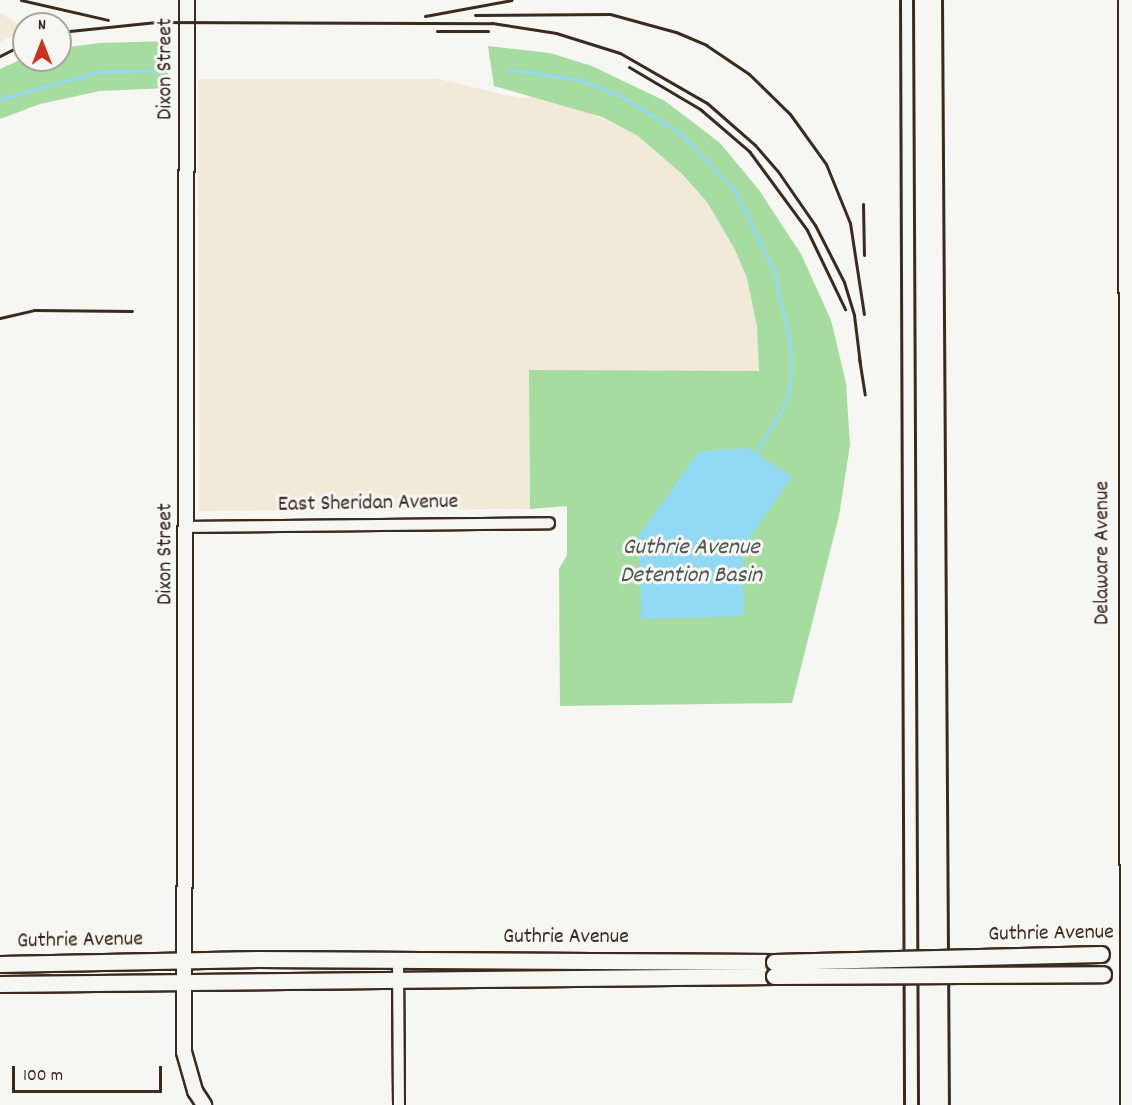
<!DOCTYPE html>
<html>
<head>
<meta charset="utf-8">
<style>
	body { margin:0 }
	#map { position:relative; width:1132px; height:1105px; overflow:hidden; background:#f6f6f2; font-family:Dekko,sans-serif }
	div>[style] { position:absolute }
	.built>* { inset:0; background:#f2ead9 }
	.green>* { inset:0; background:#a6dca0 }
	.water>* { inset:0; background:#92d9f4 }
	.stream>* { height:3px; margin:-1.5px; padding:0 1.5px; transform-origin:1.5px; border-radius:1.5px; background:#92d9f4 }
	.roads { filter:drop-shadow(2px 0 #3b2a1e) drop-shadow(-2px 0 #3b2a1e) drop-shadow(0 2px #3b2a1e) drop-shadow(0 -2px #3b2a1e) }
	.minor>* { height:10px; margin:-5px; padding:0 5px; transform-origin:5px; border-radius:5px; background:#f6f6f2 }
	.tertiary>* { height:14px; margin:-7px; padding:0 7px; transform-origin:7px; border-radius:7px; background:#f6f6f2 }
	.secondary>* { height:15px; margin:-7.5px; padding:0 7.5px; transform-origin:7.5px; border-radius:7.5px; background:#f6f6f2 }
	.rail>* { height:3px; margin:-1.5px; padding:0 1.5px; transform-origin:1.5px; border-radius:1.5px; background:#3b2a1e }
	.bridges { filter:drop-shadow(2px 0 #3b2a1e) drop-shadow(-2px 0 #3b2a1e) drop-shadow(0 2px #3b2a1e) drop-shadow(0 -2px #3b2a1e) }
	.secondary-bridge>* { height:15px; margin:-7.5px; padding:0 7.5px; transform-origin:7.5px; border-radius:7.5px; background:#f6f6f2 }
	span { translate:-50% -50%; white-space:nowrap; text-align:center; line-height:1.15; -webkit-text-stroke:6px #f6f6f2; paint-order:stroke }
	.street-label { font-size:22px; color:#3b2a1e }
	.water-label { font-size:24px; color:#515654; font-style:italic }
	.north { position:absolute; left:12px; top:12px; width:60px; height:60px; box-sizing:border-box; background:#f6f6f2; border:2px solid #aba49d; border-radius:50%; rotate:0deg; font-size:16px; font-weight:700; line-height:24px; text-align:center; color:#3b2a1e }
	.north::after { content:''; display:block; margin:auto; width:21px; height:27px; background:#c8321e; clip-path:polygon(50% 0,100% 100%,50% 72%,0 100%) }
	.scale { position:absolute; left:12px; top:1066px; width:150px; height:27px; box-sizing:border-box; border:3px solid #3b2a1e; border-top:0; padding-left:8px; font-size:18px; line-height:21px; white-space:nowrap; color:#3b2a1e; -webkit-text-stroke:4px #f6f6f2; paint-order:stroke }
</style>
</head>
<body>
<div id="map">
	<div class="built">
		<i style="clip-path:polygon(0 13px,24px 27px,24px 31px,0 42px)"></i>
		<i style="clip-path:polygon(198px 79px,438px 79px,520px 98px,536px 96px,580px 108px,638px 136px,664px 156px,707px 202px,734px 248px,747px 278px,757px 327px,759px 371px,529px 371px,530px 509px,199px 511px)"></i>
	</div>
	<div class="green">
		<i style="clip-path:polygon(169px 41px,168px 88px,100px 91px,40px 104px,0 119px,0 69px,24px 58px,60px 60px,60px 48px,99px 43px)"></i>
		<i style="clip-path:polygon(488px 46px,550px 53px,592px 66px,665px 101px,720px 143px,759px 190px,801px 254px,831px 320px,846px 383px,850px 445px,839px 516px,792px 703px,560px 706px,559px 569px,567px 555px,567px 506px,530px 509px,529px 370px,759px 371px,757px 327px,747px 278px,734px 248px,707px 202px,682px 174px,638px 136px,602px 117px,494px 86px)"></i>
	</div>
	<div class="water">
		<i style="clip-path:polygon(748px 448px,792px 477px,743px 548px,744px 616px,641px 619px,639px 535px,699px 451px)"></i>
	</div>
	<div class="stream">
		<i style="left:508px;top:69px;width:73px;rotate:8.7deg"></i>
		<i style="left:580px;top:80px;width:46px;rotate:21.6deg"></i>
		<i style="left:623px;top:97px;width:69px;rotate:32.5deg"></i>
		<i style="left:681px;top:134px;width:79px;rotate:46.5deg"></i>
		<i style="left:735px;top:191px;width:89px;rotate:64deg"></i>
		<i style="left:774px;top:271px;width:75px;rotate:77.6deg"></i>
		<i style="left:790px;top:344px;width:27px;rotate:86deg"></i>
		<i style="left:792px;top:371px;width:29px;rotate:100deg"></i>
		<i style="left:787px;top:400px;width:63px;rotate:120.7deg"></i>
		<i style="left:0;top:99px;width:102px;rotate:-15.4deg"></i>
		<i style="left:98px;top:72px;width:62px;rotate:-1.8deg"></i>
	</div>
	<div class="roads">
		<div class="minor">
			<i style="left:187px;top:527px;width:362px;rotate:-0.6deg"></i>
			<i style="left:398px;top:961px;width:144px;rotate:89.6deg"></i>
		</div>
		<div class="tertiary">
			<i style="left:187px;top:0;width:1052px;rotate:90.16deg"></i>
			<i style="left:184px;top:1052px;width:41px;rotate:74.2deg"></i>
			<i style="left:195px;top:1091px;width:17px;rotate:57deg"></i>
		</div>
		<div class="secondary">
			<i style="left:1126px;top:0;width:1105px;rotate:89.9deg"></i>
			<i style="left:0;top:964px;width:258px;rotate:-1.1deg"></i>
			<i style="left:258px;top:959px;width:516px;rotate:0.33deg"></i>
			<i style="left:0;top:984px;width:774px;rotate:-0.59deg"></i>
		</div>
	</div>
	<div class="rail">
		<i style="left:21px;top:0;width:89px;rotate:12.9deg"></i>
		<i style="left:900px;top:0;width:1105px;rotate:89.79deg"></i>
		<i style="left:913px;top:0;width:1105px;rotate:89.74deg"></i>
		<i style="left:942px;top:0;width:1105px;rotate:89.64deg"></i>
		<i style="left:475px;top:15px;width:135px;rotate:-0.4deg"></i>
		<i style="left:610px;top:14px;width:68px;rotate:15.3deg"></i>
		<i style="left:676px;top:32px;width:33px;rotate:23deg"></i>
		<i style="left:706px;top:45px;width:52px;rotate:34deg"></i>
		<i style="left:749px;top:74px;width:57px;rotate:44.3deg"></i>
		<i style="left:790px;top:114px;width:62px;rotate:54.2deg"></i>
		<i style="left:826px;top:164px;width:64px;rotate:67.9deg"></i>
		<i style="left:850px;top:223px;width:92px;rotate:81.3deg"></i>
		<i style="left:425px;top:16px;width:88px;rotate:-10.4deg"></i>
		<i style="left:437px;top:31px;width:51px"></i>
		<i style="left:60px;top:32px;width:97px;rotate:-5.9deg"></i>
		<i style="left:156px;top:22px;width:336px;rotate:0.2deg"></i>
		<i style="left:492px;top:23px;width:65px;rotate:8.9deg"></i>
		<i style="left:556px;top:33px;width:67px;rotate:17.4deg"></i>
		<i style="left:620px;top:53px;width:100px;rotate:29.9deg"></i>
		<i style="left:707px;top:103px;width:64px;rotate:41.2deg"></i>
		<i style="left:755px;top:145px;width:33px;rotate:49deg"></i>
		<i style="left:777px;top:170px;width:67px;rotate:55.4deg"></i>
		<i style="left:815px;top:225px;width:64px;rotate:63deg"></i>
		<i style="left:844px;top:282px;width:34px;rotate:73deg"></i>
		<i style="left:854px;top:315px;width:49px;rotate:83deg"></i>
		<i style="left:0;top:56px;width:27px;rotate:-27deg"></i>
		<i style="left:629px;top:67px;width:82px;rotate:30.6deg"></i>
		<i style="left:700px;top:109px;width:65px;rotate:40.6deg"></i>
		<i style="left:749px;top:151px;width:98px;rotate:53.7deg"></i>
		<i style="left:807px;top:230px;width:88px;rotate:64.3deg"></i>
		<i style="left:863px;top:204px;width:51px;rotate:88.9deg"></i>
		<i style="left:0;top:318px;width:35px;rotate:-13deg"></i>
		<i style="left:34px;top:310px;width:98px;rotate:0.6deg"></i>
		<i style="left:859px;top:358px;width:37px;rotate:81deg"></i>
	</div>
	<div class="bridges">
		<div class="secondary-bridge">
			<i style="left:774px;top:962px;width:327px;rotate:-1.4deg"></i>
			<i style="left:774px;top:976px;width:329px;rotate:-0.3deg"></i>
		</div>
	</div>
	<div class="street-label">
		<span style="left:166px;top:69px;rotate:-90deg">Dixon Street</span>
		<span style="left:368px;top:504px;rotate:-1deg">East Sheridan Avenue</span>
		<span style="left:1103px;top:553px;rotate:-90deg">Delaware Avenue</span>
		<span style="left:166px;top:554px;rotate:-90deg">Dixon Street</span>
		<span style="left:1051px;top:934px;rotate:-1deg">Guthrie Avenue</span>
		<span style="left:566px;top:938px">Guthrie Avenue</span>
		<span style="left:80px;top:941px;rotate:-1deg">Guthrie Avenue</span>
	</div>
	<div class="water-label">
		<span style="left:691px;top:563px">Guthrie Avenue<br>Detention Basin</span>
	</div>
	<div class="north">N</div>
	<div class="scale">100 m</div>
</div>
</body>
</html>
